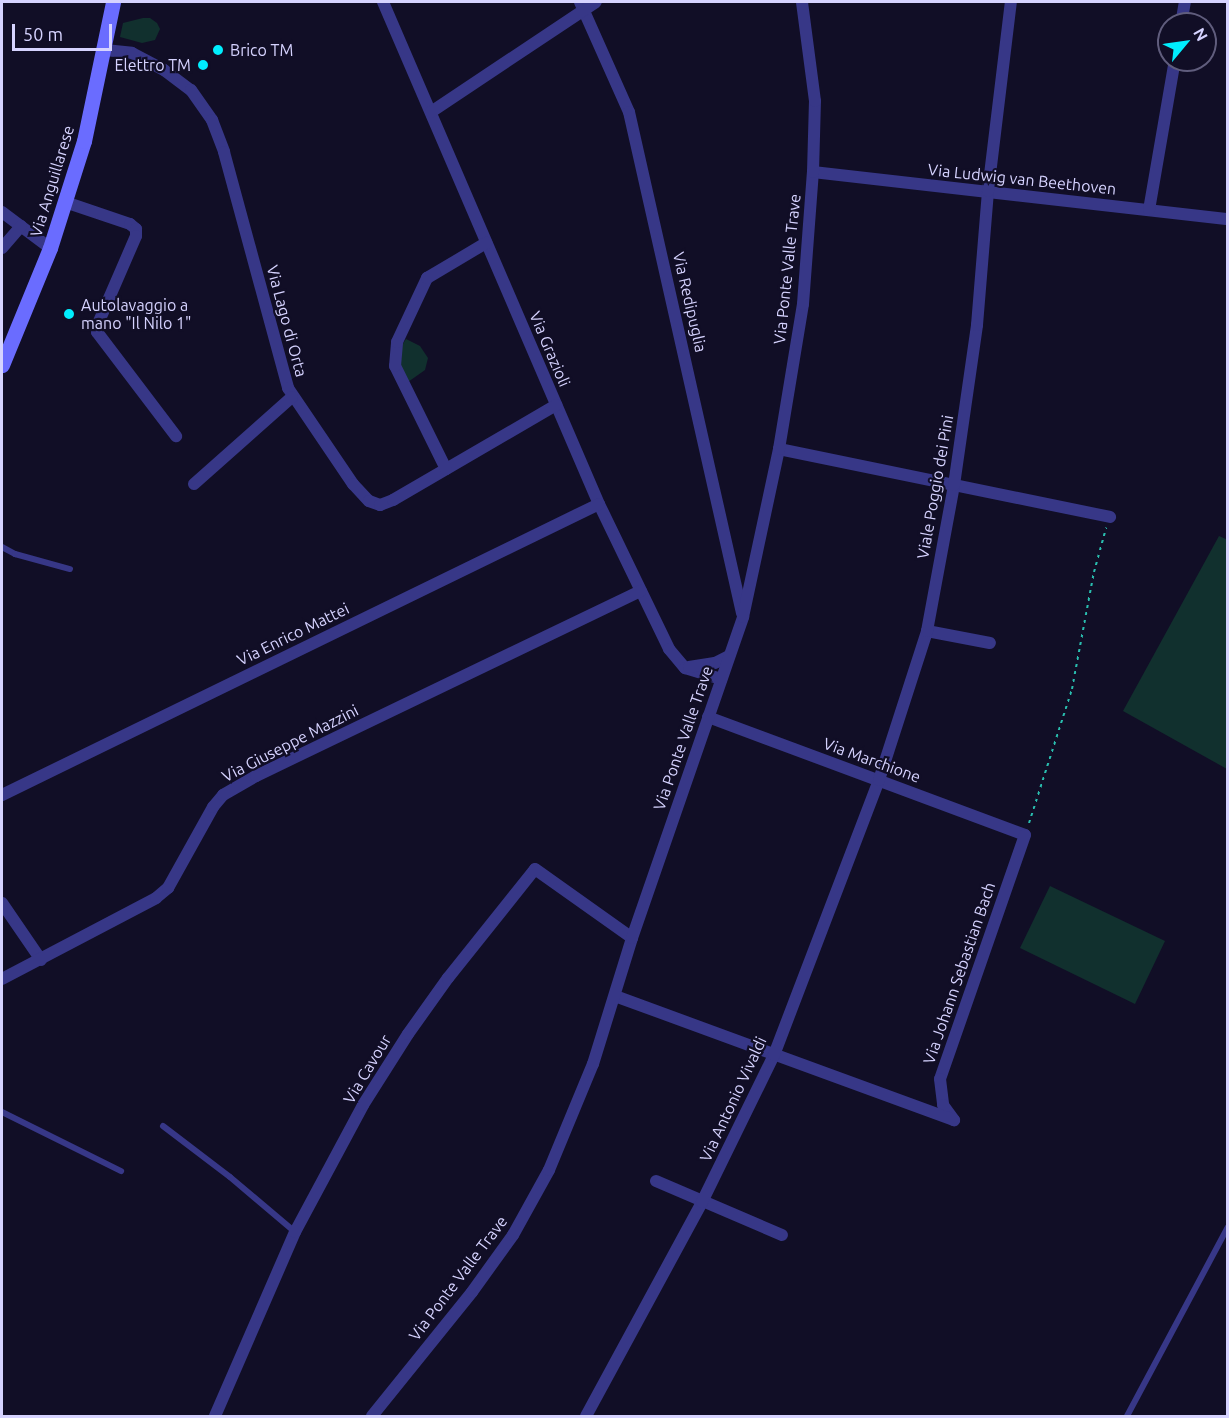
<!DOCTYPE html>
<html>
<head>
<meta charset="utf-8">
<style>
	body { margin:0 }
	#map { position:relative; width:1229px; height:1418px; overflow:hidden; background:#110e26; font-family:Ubuntu,sans-serif }
	div>[style] { position:absolute }
	.green>* { inset:0; background:#11302e }
	.path>* { height:2px; margin-top:-1px; transform-origin:0; background:repeating-linear-gradient(90deg,#29bdae 0 3px,transparent 0 7.5px) }
	.service>* { height:6px; margin:-3px; padding:0 3px; transform-origin:3px; border-radius:3px; background:#373787 }
	.minor>* { height:12px; margin:-6px; padding:0 6px; transform-origin:6px; border-radius:6px; background:#373787 }
	.secondary>* { height:15px; margin:-7.5px; padding:0 7.5px; transform-origin:7.5px; border-radius:7.5px; background:#6a6cff }
	.dots>* { width:16px; height:16px; translate:-50% -50%; box-sizing:border-box; border:3px solid #110e26; border-radius:50% }
	span { translate:-50% -50%; white-space:nowrap; text-align:center; line-height:1.15; -webkit-text-stroke:4.5px #110e26; paint-order:stroke }
	.poi-label { font-size:16px; color:#d6d3ff }
	.left { translate:0 -50%; text-align:left }
	.right { translate:-100% -50%; text-align:right }
	.street-label { font-size:16px; color:#d6d3ff }
	.frame { position:absolute; inset:0; border:3px solid #d6d3ff; pointer-events:none }
	.north { position:absolute; left:1157px; top:12px; width:60px; height:60px; box-sizing:border-box; background:#110e26; border:2px solid #605d7d; border-radius:50%; rotate:61deg; font-size:16px; font-weight:700; line-height:24px; text-align:center; color:#d6d3ff }
	.north::after { content:''; display:block; margin:auto; width:21px; height:27px; background:#00eefe; clip-path:polygon(50% 0,100% 100%,50% 72%,0 100%) }
	.scale { position:absolute; left:12px; top:24px; width:100px; height:27px; box-sizing:border-box; border:3px solid #d6d3ff; border-top:0; padding-left:8px; font-size:18px; line-height:21px; white-space:nowrap; color:#d6d3ff; -webkit-text-stroke:4px #110e26; paint-order:stroke }
</style>
</head>
<body>
<div id="map">
	<div class="green">
		<i style="clip-path:polygon(143px 18px,150px 18px,157px 23px,160px 29px,155px 40px,142px 43px,120px 37px,123px 23px)"></i>
		<i style="clip-path:polygon(406px 339px,420px 346px,428px 358px,425px 370px,408px 382px,399px 366px,402px 345px)"></i>
		<i style="clip-path:polygon(1219px 536px,1228px 540px,1227px 769px,1123px 711px)"></i>
		<i style="clip-path:polygon(1050px 886px,1165px 941px,1135px 1004px,1020px 948px)"></i>
	</div>
	<div class="path">
		<i style="left:1029px;top:823px;width:141px;rotate:-72.2deg"></i>
		<i style="left:1072px;top:689px;width:119px;rotate:-79.4deg"></i>
		<i style="left:1094px;top:572px;width:46px;rotate:-74.7deg"></i>
	</div>
	<div class="service">
		<i style="left:2px;top:547px;width:15px;rotate:28deg"></i>
		<i style="left:15px;top:554px;width:57px;rotate:15.3deg"></i>
		<i style="left:2px;top:1112px;width:133px;rotate:26.4deg"></i>
		<i style="left:163px;top:1126px;width:84px;rotate:37.3deg"></i>
		<i style="left:230px;top:1177px;width:85px;rotate:40.2deg"></i>
		<i style="left:1127px;top:1416px;width:214px;rotate:-61.9deg"></i>
	</div>
	<div class="minor">
		<i style="left:383px;top:2px;width:546px;rotate:66.72deg"></i>
		<i style="left:599px;top:504px;width:161px;rotate:64.2deg"></i>
		<i style="left:669px;top:649px;width:25px;rotate:50deg"></i>
		<i style="left:685px;top:668px;width:38px;rotate:17deg"></i>
		<i style="left:580px;top:2px;width:120px;rotate:66deg"></i>
		<i style="left:629px;top:112px;width:514px;rotate:77.29deg"></i>
		<i style="left:1181px;top:24px;width:22px;rotate:-80deg"></i>
		<i style="left:105px;top:50px;width:27px;rotate:6deg"></i>
		<i style="left:132px;top:53px;width:36px;rotate:28deg"></i>
		<i style="left:164px;top:70px;width:34px;rotate:37deg"></i>
		<i style="left:191px;top:90px;width:37px;rotate:55deg"></i>
		<i style="left:212px;top:120px;width:34px;rotate:69deg"></i>
		<i style="left:224px;top:152px;width:245px;rotate:74.8deg"></i>
		<i style="left:288px;top:388px;width:116px;rotate:55.9deg"></i>
		<i style="left:353px;top:484px;width:23px;rotate:47deg"></i>
		<i style="left:369px;top:501px;width:12px;rotate:20deg"></i>
		<i style="left:380px;top:505px;width:14px;rotate:-21deg"></i>
		<i style="left:393px;top:500px;width:189px;rotate:-30.2deg"></i>
		<i style="left:431px;top:112px;width:198px;rotate:-33.7deg"></i>
		<i style="left:813px;top:172px;width:418px;rotate:6.5deg"></i>
		<i style="left:65px;top:202px;width:69px;rotate:18.7deg"></i>
		<i style="left:130px;top:224px;width:8px;rotate:40deg"></i>
		<i style="left:136px;top:229px;width:7px;rotate:90deg"></i>
		<i style="left:136px;top:236px;width:98px;rotate:113.4deg"></i>
		<i style="left:97px;top:326px;width:6px;rotate:90deg"></i>
		<i style="left:97px;top:332px;width:131px;rotate:52.8deg"></i>
		<i style="left:1149px;top:210px;width:152px;rotate:-80.2deg"></i>
		<i style="left:2px;top:212px;width:60px;rotate:36.9deg"></i>
		<i style="left:2px;top:248px;width:29px;rotate:-49deg"></i>
		<i style="left:779px;top:449px;width:338px;rotate:11.6deg"></i>
		<i style="left:446px;top:469px;width:115px;rotate:-116.3deg"></i>
		<i style="left:395px;top:366px;width:24px;rotate:-85deg"></i>
		<i style="left:397px;top:342px;width:71px;rotate:-64.9deg"></i>
		<i style="left:427px;top:278px;width:69px;rotate:-30.7deg"></i>
		<i style="left:194px;top:484px;width:131px;rotate:-41.6deg"></i>
		<i style="left:927px;top:631px;width:64px;rotate:10.8deg"></i>
		<i style="left:689px;top:667px;width:26px;rotate:-9deg"></i>
		<i style="left:715px;top:663px;width:16px;rotate:-27deg"></i>
		<i style="left:708px;top:717px;width:338px;rotate:20.4deg"></i>
		<i style="left:1025px;top:835px;width:258px;rotate:109.2deg"></i>
		<i style="left:940px;top:1079px;width:26px;rotate:83deg"></i>
		<i style="left:943px;top:1105px;width:19px;rotate:54deg"></i>
		<i style="left:2px;top:795px;width:664px;rotate:-25.99deg"></i>
		<i style="left:2px;top:903px;width:69px;rotate:55.6deg"></i>
		<i style="left:2px;top:979px;width:174px;rotate:-27.7deg"></i>
		<i style="left:156px;top:898px;width:16px;rotate:-40deg"></i>
		<i style="left:168px;top:888px;width:93px;rotate:-60.9deg"></i>
		<i style="left:213px;top:807px;width:16px;rotate:-50deg"></i>
		<i style="left:223px;top:795px;width:38px;rotate:-30deg"></i>
		<i style="left:256px;top:776px;width:427px;rotate:-25.7deg"></i>
		<i style="left:615px;top:996px;width:361px;rotate:20.1deg"></i>
		<i style="left:656px;top:1181px;width:137px;rotate:23.2deg"></i>
		<i style="left:215px;top:1416px;width:201px;rotate:-66.5deg"></i>
		<i style="left:295px;top:1232px;width:144px;rotate:-61.8deg"></i>
		<i style="left:363px;top:1105px;width:84px;rotate:-57.6deg"></i>
		<i style="left:408px;top:1034px;width:69px;rotate:-54.5deg"></i>
		<i style="left:448px;top:978px;width:139px;rotate:-51.4deg"></i>
		<i style="left:535px;top:869px;width:119px;rotate:35.4deg"></i>
		<i style="left:372px;top:1416px;width:159px;rotate:-51.1deg"></i>
		<i style="left:472px;top:1292px;width:70px;rotate:-54.3deg"></i>
		<i style="left:513px;top:1235px;width:74px;rotate:-61deg"></i>
		<i style="left:549px;top:1170px;width:115px;rotate:-67.5deg"></i>
		<i style="left:593px;top:1064px;width:132px;rotate:-72.8deg"></i>
		<i style="left:632px;top:938px;width:340px;rotate:-70.9deg"></i>
		<i style="left:743px;top:617px;width:172px;rotate:-77.9deg"></i>
		<i style="left:779px;top:449px;width:147px;rotate:-80.6deg"></i>
		<i style="left:803px;top:304px;width:132px;rotate:-85.7deg"></i>
		<i style="left:813px;top:172px;width:71px;rotate:-88.4deg"></i>
		<i style="left:815px;top:101px;width:100px;rotate:-97.5deg"></i>
		<i style="left:586px;top:1416px;width:243px;rotate:-61.5deg"></i>
		<i style="left:702px;top:1202px;width:164px;rotate:-63.9deg"></i>
		<i style="left:774px;top:1055px;width:294px;rotate:-69.1deg"></i>
		<i style="left:879px;top:780px;width:157px;rotate:-72.1deg"></i>
		<i style="left:927px;top:631px;width:148px;rotate:-79.5deg"></i>
		<i style="left:954px;top:485px;width:162px;rotate:-81.8deg"></i>
		<i style="left:977px;top:325px;width:134px;rotate:-85.3deg"></i>
		<i style="left:988px;top:191px;width:190px;rotate:-83.1deg"></i>
	</div>
	<div class="secondary">
		<i style="left:2px;top:365px;width:126px;rotate:-67.7deg"></i>
		<i style="left:50px;top:248px;width:112px;rotate:-72.4deg"></i>
		<i style="left:84px;top:141px;width:142px;rotate:-78.2deg"></i>
	</div>
	<div class="dots">
		<i style="left:218px;top:50px;background:#00eefe"></i>
		<i style="left:203px;top:65px;background:#00eefe"></i>
		<i style="left:69px;top:314px;background:#00eefe"></i>
	</div>
	<div class="poi-label">
		<span class="left" style="left:230px;top:50px">Brico TM</span>
		<span class="right" style="left:191px;top:65px">Elettro TM</span>
		<span class="left" style="left:81px;top:314px">Autolavaggio a<br>mano "Il Nilo 1"</span>
	</div>
	<div class="street-label">
		<span style="left:1022px;top:179px;rotate:6deg">Via Ludwig van Beethoven</span>
		<span style="left:52px;top:181px;rotate:-73deg">Via Anguillarese</span>
		<span style="left:787px;top:269px;rotate:-84deg">Via Ponte Valle Trave</span>
		<span style="left:690px;top:302px;rotate:77deg">Via Redipuglia</span>
		<span style="left:287px;top:321px;rotate:75deg">Via Lago di Orta</span>
		<span style="left:550px;top:349px;rotate:67deg">Via Grazioli</span>
		<span style="left:935px;top:487px;rotate:-80deg">Viale Poggio dei Pini</span>
		<span style="left:293px;top:634px;rotate:-26deg">Via Enrico Mattei</span>
		<span style="left:683px;top:738px;rotate:-71deg">Via Ponte Valle Trave</span>
		<span style="left:290px;top:743px;rotate:-27deg">Via Giuseppe Mazzini</span>
		<span style="left:872px;top:760px;rotate:20deg">Via Marchione</span>
		<span style="left:959px;top:973px;rotate:-71deg">Via Johann Sebastian Bach</span>
		<span style="left:367px;top:1069px;rotate:-59deg">Via Cavour</span>
		<span style="left:733px;top:1099px;rotate:-65deg">Via Antonio Vivaldi</span>
		<span style="left:458px;top:1278px;rotate:-53deg">Via Ponte Valle Trave</span>
	</div>
	<div class="frame"></div>
	<div class="north">N</div>
	<div class="scale">50 m</div>
</div>
</body>
</html>
